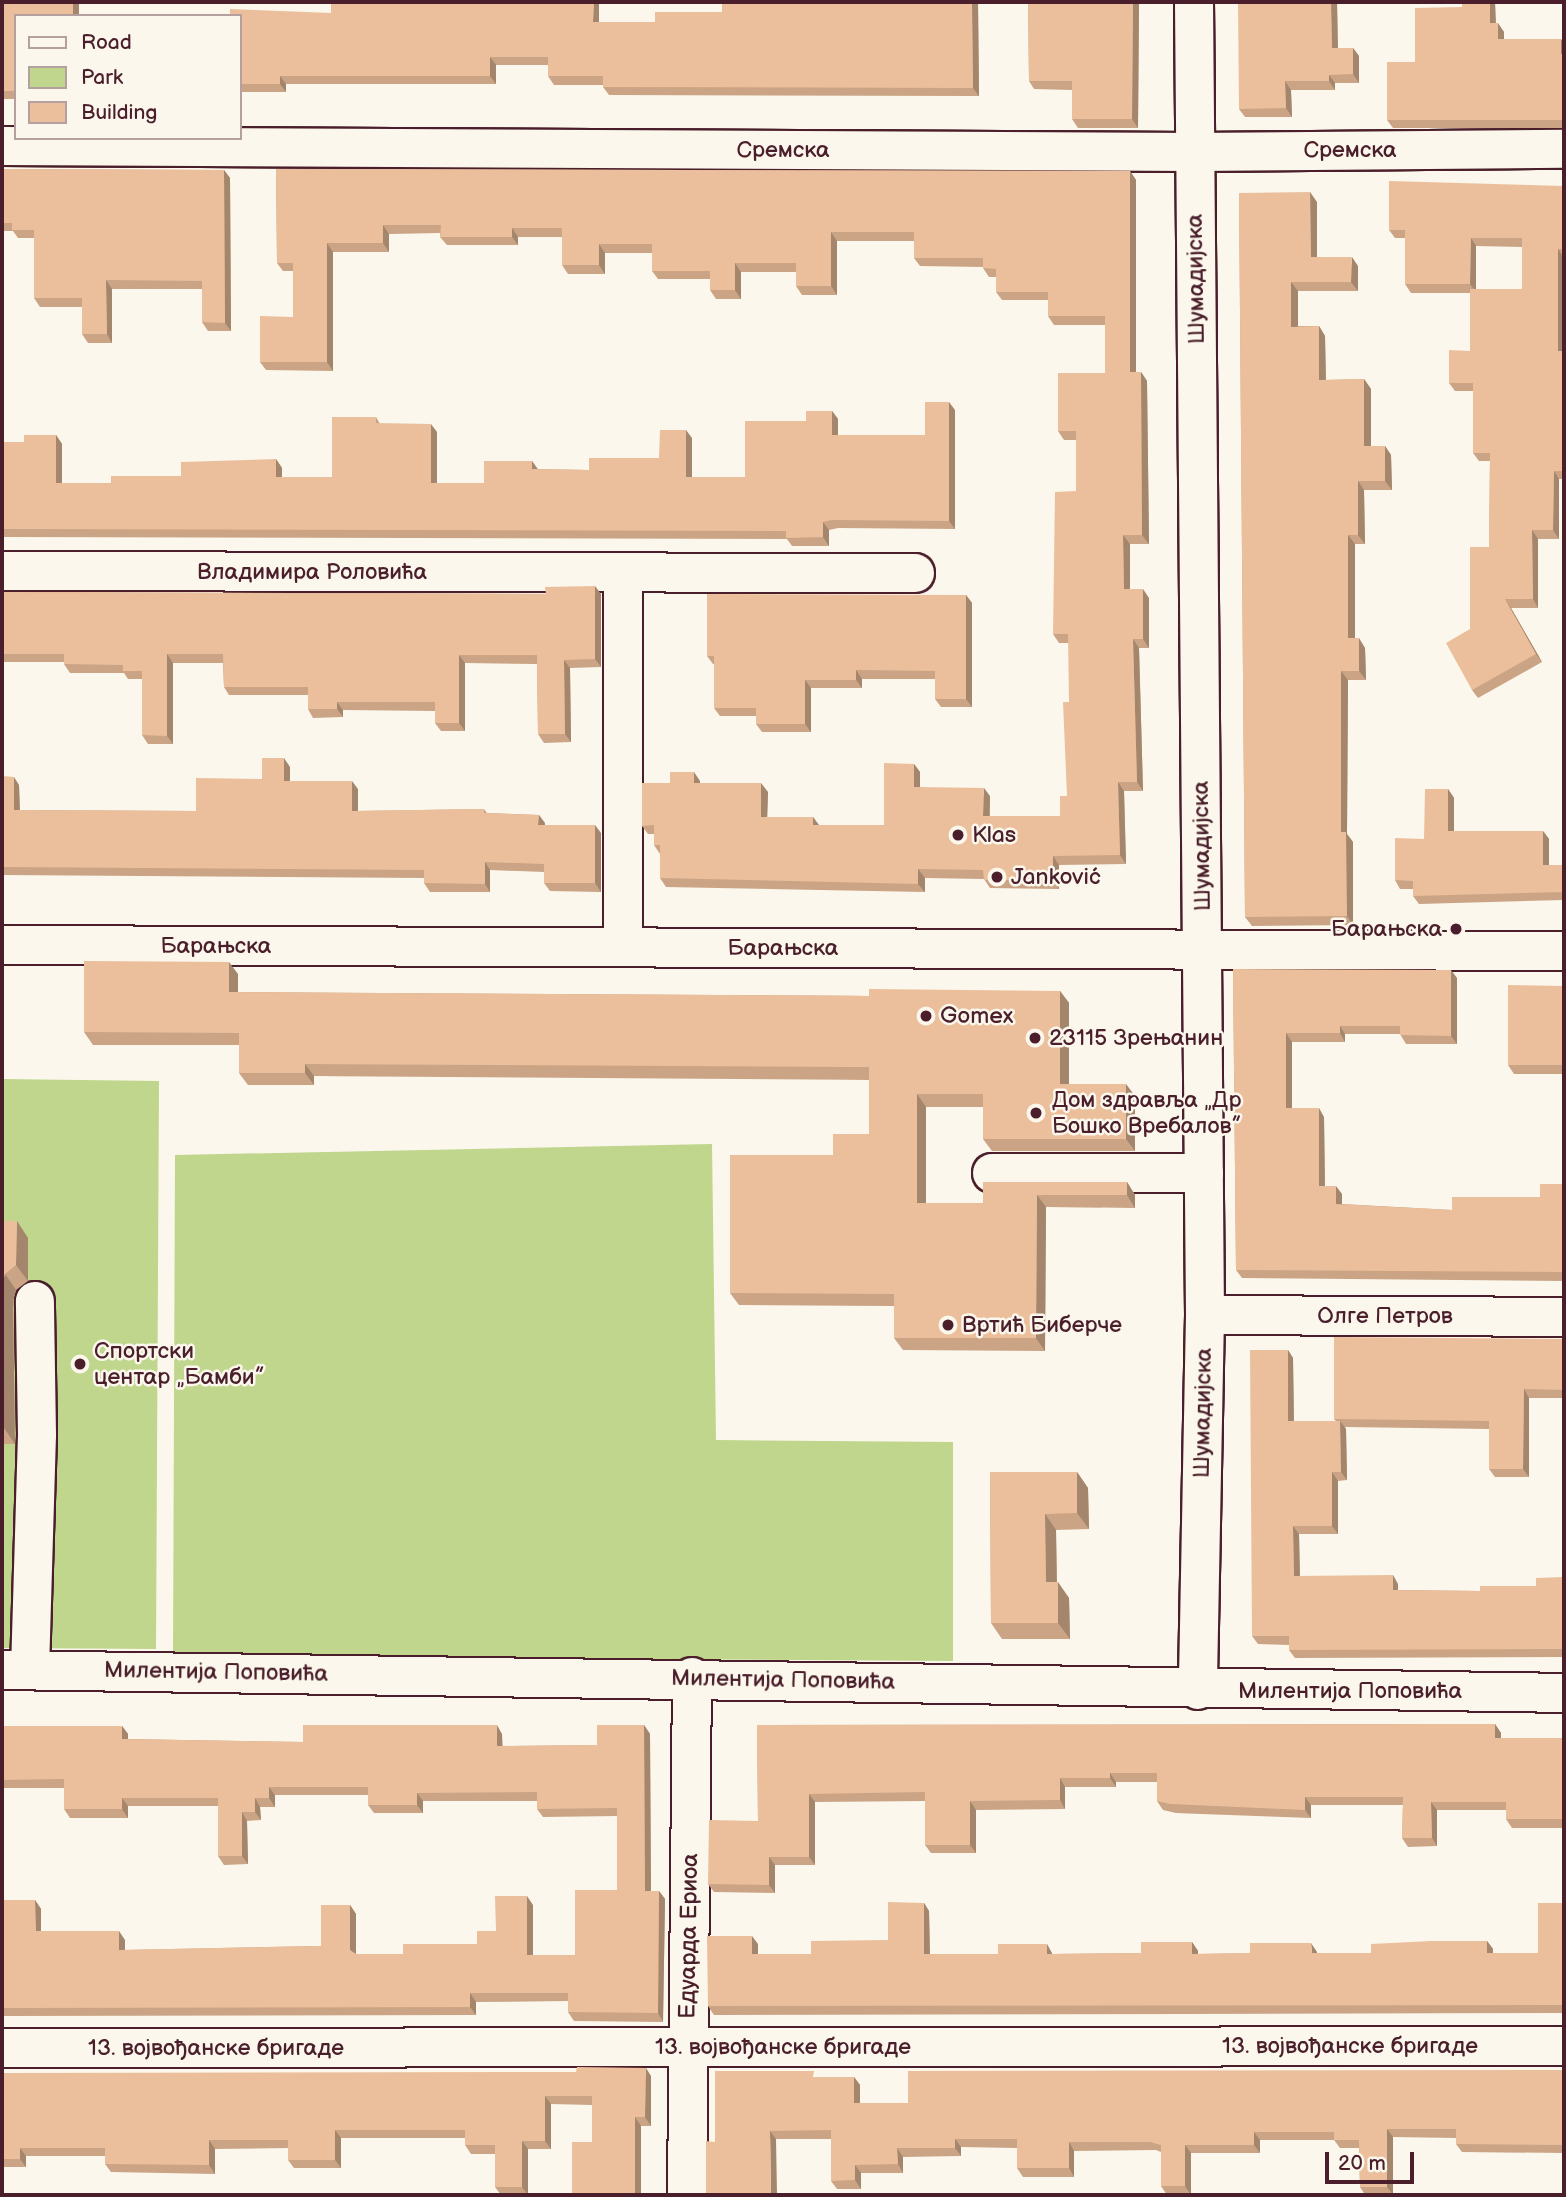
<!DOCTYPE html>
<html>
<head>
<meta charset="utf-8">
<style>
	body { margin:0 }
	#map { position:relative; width:1566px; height:2197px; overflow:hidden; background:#fbf7ec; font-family:"Balsamiq Sans",sans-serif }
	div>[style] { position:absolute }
	.green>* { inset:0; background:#bfd68c }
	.roads { filter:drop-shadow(2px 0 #4a1f2b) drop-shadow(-2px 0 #4a1f2b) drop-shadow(0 2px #4a1f2b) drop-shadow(0 -2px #4a1f2b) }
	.minor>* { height:38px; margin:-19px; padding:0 19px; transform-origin:19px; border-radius:19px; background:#fbf7ec }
	.wall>* { inset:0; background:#caa485 }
	.shaded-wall>* { inset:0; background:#a4866c }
	.building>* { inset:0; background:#ebbf9b }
	.dots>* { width:19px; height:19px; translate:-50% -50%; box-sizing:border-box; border:4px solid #fbf7ec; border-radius:50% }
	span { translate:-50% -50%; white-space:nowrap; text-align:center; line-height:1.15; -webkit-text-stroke:5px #fbf7ec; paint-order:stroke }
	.street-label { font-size:23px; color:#4a1f2b }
	.poi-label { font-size:23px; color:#4a1f2b }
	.left { translate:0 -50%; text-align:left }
	.right { translate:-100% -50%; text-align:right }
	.frame { position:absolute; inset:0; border:4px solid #4a1f2b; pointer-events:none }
	.legend { position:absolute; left:14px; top:14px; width:228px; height:126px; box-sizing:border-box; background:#fbf7ec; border:2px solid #b4a19f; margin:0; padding:9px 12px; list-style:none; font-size:21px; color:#4a1f2b }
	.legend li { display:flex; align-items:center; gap:14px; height:35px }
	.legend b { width:35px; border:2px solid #b4a19f }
	.scale { position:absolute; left:1325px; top:2152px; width:89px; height:32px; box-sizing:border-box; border:4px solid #4a1f2b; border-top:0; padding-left:9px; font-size:21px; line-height:24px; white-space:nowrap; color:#4a1f2b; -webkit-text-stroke:5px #fbf7ec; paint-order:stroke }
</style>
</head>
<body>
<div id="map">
	<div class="green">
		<i style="clip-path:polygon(2px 1079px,159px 1081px,156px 1649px,2px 1648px)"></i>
		<i style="clip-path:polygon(712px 1144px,716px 1440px,953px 1442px,953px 1661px,173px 1656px,175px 1155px)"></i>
	</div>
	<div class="roads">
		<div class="minor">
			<i style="left:1194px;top:2px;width:1313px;rotate:89.52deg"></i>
			<i style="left:1205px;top:1315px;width:375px;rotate:91.1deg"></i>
			<i style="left:2px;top:146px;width:1193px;rotate:0.29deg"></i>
			<i style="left:1195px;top:152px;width:369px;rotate:-0.5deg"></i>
			<i style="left:2px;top:571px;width:913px;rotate:0.13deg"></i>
			<i style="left:2px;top:945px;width:1562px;rotate:0.22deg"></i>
			<i style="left:623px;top:947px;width:375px;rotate:-90deg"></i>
			<i style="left:992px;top:1173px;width:212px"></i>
			<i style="left:1205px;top:1315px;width:359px;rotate:0.3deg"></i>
			<i style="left:2px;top:1670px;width:1562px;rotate:0.84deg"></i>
			<i style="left:30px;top:1670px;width:235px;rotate:-88.3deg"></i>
			<i style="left:37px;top:1435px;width:134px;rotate:-90.9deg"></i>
			<i style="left:2px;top:2048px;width:1562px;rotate:-0.07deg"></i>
			<i style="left:687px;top:2195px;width:518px;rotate:-89.45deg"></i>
		</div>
	</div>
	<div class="wall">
		<i style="clip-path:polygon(2px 2px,79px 3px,79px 15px,16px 16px,16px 99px,2px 99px)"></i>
		<i style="clip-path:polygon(331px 2px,599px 2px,599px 22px,655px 22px,722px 12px,773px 2px,978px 2px,979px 96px,609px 95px,603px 87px,603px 85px,554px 85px,548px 76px,548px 65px,496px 65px,496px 84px,286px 84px,286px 92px,240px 92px,240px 16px,331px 13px)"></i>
		<i style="clip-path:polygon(1028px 2px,1139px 2px,1138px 128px,1078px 128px,1072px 119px,1072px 90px,1034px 89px,1029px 81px)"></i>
		<i style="clip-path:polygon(1337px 2px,1338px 48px,1353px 48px,1359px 56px,1359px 83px,1335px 83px,1335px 90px,1291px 90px,1292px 117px,1245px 117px,1239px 109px)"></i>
		<i style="clip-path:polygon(1495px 2px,1496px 23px,1504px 32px,1504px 39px,1561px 39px,1564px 44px,1564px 128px,1393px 128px,1387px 120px,1415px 62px,1462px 7px)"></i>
		<i style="clip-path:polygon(2px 169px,224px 170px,230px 178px,231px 331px,208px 331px,202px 322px,202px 289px,112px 289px,112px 343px,88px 343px,82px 334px,82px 307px,40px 307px,34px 298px,34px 238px,18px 238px,13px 231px,2px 231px)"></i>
		<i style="clip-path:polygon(276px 169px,1130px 171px,1136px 180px,1136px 372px,1141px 372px,1147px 381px,1149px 544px,1130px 544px,1130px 589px,1149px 598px,1149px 648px,1139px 648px,1143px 791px,1124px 791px,1126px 864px,1059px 865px,1059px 889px,990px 888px,984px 879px,925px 878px,925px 892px,666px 887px,660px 878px,660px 854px,654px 845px,654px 834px,648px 834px,642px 826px,670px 783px,700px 781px,700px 783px,768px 792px,767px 817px,813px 817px,818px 825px,884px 825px,914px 764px,920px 772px,920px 787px,990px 796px,990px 816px,1060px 816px,1067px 796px,1069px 702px,1069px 643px,1059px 643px,1053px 634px,1076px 491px,1076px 440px,1064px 440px,1058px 431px,1105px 373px,1105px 325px,1054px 325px,1048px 316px,1048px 300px,1002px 300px,996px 292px,996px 277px,989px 277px,983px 268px,983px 267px,920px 266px,914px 258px,914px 241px,837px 241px,837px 295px,802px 295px,796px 286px,796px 272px,741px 272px,741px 299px,716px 299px,710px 290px,710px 279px,658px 279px,652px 271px,652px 253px,605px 253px,605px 274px,568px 274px,562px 265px,562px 237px,518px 237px,518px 245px,447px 245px,440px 237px,440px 233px,389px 234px,389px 252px,333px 252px,333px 371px,266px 370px,260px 362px,293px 317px,293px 271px,283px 271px,277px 263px)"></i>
		<i style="clip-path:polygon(evenodd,1564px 186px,1564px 479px,1559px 479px,1559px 539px,1538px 539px,1538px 608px,1511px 608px,1542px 662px,1478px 698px,1472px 690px,1470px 629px,1489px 547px,1490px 461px,1479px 461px,1473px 453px,1473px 391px,1455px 391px,1449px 383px,1470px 351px,1470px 293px,1411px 293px,1405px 284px,1405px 238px,1395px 238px,1389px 230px,1564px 186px,1476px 246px,1522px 247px,1522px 289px,1476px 289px,1476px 246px)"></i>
		<i style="clip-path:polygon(1239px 193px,1317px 202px,1317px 257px,1358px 266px,1358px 291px,1298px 291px,1298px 326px,1319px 326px,1325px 336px,1326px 380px,1364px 379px,1371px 389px,1371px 446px,1385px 446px,1391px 455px,1392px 490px,1364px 490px,1365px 544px,1355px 544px,1355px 638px,1365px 648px,1366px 680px,1348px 680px,1347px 834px,1353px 842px,1353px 925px,1252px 926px,1245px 917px)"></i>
		<i style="clip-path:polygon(955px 410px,955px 529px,838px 528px,829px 530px,829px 546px,792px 546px,787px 539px,2px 537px,2px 442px,24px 442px,56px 435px,62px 444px,62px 483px,111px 483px,181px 476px,276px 459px,282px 468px,282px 477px,332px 477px,376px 417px,380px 424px,437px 432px,437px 483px,484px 483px,532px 461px,538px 469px,589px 470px,659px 458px,692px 438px,692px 477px,745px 477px,806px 421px,832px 411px,838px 419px,838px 435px,925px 435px)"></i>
		<i style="clip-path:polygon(2px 592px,601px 594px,601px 667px,570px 668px,571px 742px,544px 743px,538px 734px,537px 664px,465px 663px,465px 731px,441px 731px,435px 723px,435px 711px,343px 710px,343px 717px,313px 718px,308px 709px,308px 695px,229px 695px,224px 687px,223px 663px,173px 663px,173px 744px,148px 744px,142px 735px,142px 679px,128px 679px,124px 673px,70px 673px,64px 664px,64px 662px,2px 662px)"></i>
		<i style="clip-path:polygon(966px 595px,972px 603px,972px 707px,941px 707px,935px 699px,935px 679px,862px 679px,862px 688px,811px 688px,811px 732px,762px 732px,756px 724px,756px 716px,720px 716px,714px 708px,714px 664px,713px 664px,707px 656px)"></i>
		<i style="clip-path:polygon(290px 767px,290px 781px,358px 789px,358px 811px,484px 809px,487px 813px,539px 815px,545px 825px,601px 833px,601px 892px,550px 891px,544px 883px,544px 872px,490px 870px,490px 892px,430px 892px,424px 883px,424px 878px,2px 875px,2px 776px,19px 785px,20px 810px,196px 811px,262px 779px)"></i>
		<i style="clip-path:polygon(1448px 789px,1454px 798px,1454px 831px,1543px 831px,1549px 839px,1549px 865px,1564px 865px,1564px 900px,1419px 904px,1413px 896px,1413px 889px,1400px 889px,1395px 880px,1424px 839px)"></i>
		<i style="clip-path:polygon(1233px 969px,1457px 978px,1457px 1044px,1406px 1044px,1400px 1034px,1345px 1034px,1345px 1042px,1292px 1042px,1292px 1108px,1324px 1117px,1325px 1186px,1342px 1194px,1342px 1204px,1452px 1210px,1540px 1197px,1564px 1184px,1564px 1281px,1242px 1278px,1236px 1270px)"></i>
		<i style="clip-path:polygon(238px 974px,238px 992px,869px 996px,1060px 991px,1069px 1003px,1069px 1084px,1135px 1096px,1135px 1151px,992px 1151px,983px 1139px,983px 1107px,926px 1107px,926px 1203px,983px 1203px,983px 1182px,1127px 1182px,1135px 1195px,1135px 1208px,1046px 1207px,1045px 1351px,903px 1350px,894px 1338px,894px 1306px,739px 1305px,730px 1293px,833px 1155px,869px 1134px,869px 1080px,314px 1076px,314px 1085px,248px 1085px,239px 1073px,239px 1045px,93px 1045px,84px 1032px)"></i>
		<i style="clip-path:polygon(1564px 986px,1564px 1074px,1514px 1074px,1508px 1065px)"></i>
		<i style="clip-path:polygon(2px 1221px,28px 1238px,28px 1281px,16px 1290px,13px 1301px,15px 1444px,2px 1444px,2px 1498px)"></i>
		<i style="clip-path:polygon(1564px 1339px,1564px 1398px,1529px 1398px,1529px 1477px,1495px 1477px,1489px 1469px,1489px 1429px,1345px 1427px,1346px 1429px,1347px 1480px,1338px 1481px,1338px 1534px,1299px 1534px,1300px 1576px,1398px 1584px,1398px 1590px,1480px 1591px,1536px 1586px,1564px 1577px,1564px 1657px,1295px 1658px,1289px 1650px,1289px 1645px,1258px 1644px,1252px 1636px,1288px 1350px,1293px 1358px,1294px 1421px,1336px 1421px,1334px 1419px)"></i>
		<i style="clip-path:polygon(990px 1472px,1077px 1472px,1088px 1488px,1089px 1529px,1056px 1530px,1057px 1582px,1069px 1598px,1070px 1639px,1002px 1639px,991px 1623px)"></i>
		<i style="clip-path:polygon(1495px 1724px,1501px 1733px,1501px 1738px,1564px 1738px,1564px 1828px,1512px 1828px,1506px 1819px,1506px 1810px,1437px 1810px,1437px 1846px,1408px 1847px,1402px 1838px,1403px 1805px,1311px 1805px,1311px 1818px,1176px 1813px,1163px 1810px,1157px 1801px,1157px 1782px,1116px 1782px,1116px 1787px,1065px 1787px,1065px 1809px,976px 1810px,976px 1853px,931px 1853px,925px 1845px,925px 1801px,815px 1802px,815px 1865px,775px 1865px,775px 1893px,714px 1892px,708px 1884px,758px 1821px,757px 1725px)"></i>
		<i style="clip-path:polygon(644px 1725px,650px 1734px,651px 1891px,659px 1891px,665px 1899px,663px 2022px,574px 2021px,568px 2012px,568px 2001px,476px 2002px,476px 2015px,2px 2016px,2px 1950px,3px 1950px,35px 1900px,41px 1909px,41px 1931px,125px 1940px,125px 1950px,321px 1946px,350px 1905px,356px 1914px,356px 1954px,403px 1954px,477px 1944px,533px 1905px,533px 1955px,575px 1955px,617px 1890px,617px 1816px,543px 1817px,537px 1809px,537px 1801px,423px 1801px,423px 1813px,374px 1813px,368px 1805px,368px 1795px,275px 1795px,275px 1807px,260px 1807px,261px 1820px,247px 1821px,248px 1864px,224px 1865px,218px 1856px,218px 1806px,128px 1806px,128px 1818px,70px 1818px,64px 1809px,64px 1788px,2px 1788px,2px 1726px,122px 1726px,128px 1734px,128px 1739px,303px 1742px,502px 1734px,502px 1746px,597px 1745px)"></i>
		<i style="clip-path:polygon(924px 1903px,929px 1911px,930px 1954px,998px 1954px,1052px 1953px,1052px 1954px,1141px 1953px,1192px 1942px,1198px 1951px,1198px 1954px,1317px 1952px,1317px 1953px,1371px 1953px,1487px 1941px,1493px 1949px,1493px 1953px,1538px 1953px,1564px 1903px,1564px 2013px,714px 2015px,708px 2006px,758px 1944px,758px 1954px,811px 1954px,888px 1940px)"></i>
		<i style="clip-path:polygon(1564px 2070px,1564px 2153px,1462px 2152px,1456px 2144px,1456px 2138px,1393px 2137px,1393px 2195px,1365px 2195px,1360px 2187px,1359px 2148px,1340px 2148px,1334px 2140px,1260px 2140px,1260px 2153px,1191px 2153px,1191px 2195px,1167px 2195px,1161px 2186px,1161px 2152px,1156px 2150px,1074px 2151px,1074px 2177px,1023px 2177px,1017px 2168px,1017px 2148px,961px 2147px,961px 2156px,903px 2157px,903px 2173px,861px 2173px,861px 2189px,837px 2189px,831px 2181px,831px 2139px,776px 2139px,715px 2142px,818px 2077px,854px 2077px,860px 2085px,860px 2103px,908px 2103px)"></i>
		<i style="clip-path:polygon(2px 2073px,651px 2076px,651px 2126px,641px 2126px,641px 2195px,572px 2195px,592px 2142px,592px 2105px,551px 2104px,551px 2149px,528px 2149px,528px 2195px,501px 2195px,495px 2187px,495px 2154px,471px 2154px,465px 2145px,465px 2138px,341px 2138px,341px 2168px,294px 2168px,288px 2160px,288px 2148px,215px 2149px,215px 2174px,111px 2172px,105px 2164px,105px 2156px,26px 2156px,26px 2167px,2px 2167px)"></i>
	</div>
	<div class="shaded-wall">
		<i style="clip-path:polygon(73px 2px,78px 2px,79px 3px,79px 16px,73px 15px)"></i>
		<i style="clip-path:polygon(594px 2px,599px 2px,599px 30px,593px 22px)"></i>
		<i style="clip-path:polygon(972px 2px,978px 2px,979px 96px,973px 88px)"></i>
		<i style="clip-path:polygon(1133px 2px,1139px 2px,1138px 128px,1132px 119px)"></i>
		<i style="clip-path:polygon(1331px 2px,1337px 2px,1338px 57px,1332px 48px)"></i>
		<i style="clip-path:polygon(1490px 2px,1495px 2px,1496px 32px,1490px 23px)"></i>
		<i style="clip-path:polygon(1498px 23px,1504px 32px,1504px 48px,1498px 39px)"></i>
		<i style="clip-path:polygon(1561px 39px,1564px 44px,1564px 59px,1561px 54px)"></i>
		<i style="clip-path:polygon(1353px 48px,1359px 56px,1359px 83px,1353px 74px)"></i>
		<i style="clip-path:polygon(490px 57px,496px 65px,496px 84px,490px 76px)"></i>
		<i style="clip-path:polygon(1329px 75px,1335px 83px,1335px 90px,1329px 81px)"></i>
		<i style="clip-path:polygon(280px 76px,286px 84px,286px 92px,280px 84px)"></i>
		<i style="clip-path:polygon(1285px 81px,1291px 90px,1292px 117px,1286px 108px)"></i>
		<i style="clip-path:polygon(224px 170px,230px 178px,231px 331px,225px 323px)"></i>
		<i style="clip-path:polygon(1130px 171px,1136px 180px,1136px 381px,1130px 372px)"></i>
		<i style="clip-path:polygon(1310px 192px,1317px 202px,1317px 266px,1311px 257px)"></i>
		<i style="clip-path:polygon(383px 225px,389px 234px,389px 252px,383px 243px)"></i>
		<i style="clip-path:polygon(512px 228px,518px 237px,518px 245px,512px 237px)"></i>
		<i style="clip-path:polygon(831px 232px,837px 241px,837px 295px,831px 286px)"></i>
		<i style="clip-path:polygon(1471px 238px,1476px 246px,1476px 292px,1470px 284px)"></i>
		<i style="clip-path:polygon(327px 243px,333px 252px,333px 371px,327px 362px)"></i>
		<i style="clip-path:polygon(599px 244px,605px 253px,605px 274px,599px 265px)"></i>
		<i style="clip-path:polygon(1558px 249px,1564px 258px,1564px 359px,1558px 351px)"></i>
		<i style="clip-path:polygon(1352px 257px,1358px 266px,1358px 291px,1351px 282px)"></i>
		<i style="clip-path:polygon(735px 263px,741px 272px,741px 299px,735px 290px)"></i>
		<i style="clip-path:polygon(106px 280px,112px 289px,112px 343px,107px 334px)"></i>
		<i style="clip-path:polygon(1291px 282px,1298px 291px,1298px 336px,1291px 327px)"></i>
		<i style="clip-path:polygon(1319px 326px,1325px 336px,1326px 389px,1319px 380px)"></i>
		<i style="clip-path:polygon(1141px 372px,1147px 381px,1149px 544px,1142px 535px)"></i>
		<i style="clip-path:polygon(1364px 379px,1371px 389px,1371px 455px,1364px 446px)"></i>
		<i style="clip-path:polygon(949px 402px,955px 410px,955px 529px,949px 521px)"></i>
		<i style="clip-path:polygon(832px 411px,838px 419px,838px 443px,832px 435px)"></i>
		<i style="clip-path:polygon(431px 424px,437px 432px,437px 491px,431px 483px)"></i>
		<i style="clip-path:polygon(686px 430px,692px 438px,692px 486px,686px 477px)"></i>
		<i style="clip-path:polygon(56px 435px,62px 444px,62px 491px,56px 483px)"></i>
		<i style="clip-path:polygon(1385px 446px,1391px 455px,1392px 490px,1385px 481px)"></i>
		<i style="clip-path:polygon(276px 459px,282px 468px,282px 485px,276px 477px)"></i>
		<i style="clip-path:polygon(532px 461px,538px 470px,532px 469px)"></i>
		<i style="clip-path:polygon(1554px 471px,1559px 479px,1559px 539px,1553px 530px)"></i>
		<i style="clip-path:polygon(1358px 481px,1364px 490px,1365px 544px,1358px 535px)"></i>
		<i style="clip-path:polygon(823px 522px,829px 530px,829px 546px,823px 537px)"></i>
		<i style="clip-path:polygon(1532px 530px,1538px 539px,1538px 608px,1533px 599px)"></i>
		<i style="clip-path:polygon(1123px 535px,1130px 544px,1130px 598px,1124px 589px)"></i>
		<i style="clip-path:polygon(1348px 535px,1355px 544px,1355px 648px,1348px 638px)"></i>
		<i style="clip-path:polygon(595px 586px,601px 594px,601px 667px,595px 659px)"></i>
		<i style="clip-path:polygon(1143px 589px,1149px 598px,1149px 648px,1143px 639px)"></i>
		<i style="clip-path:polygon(966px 595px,972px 603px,972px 707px,966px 699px)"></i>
		<i style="clip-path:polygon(1505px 599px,1511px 608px,1542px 662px,1536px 654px)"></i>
		<i style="clip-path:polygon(1359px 638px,1365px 648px,1366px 680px,1359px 671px)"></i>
		<i style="clip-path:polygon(1133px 639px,1139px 648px,1143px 791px,1137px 782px)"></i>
		<i style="clip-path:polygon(167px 654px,173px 663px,173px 744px,167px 736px)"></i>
		<i style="clip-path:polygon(459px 655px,465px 663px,465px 731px,459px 723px)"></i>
		<i style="clip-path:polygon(564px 660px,570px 668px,571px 742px,565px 734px)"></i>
		<i style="clip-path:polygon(856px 670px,862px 679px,862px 688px,856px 680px)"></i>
		<i style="clip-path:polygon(1341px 671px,1348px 680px,1347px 834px,1353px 842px,1353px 925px,1347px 916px,1341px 832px)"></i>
		<i style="clip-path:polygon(805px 680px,811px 688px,811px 732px,805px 724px)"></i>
		<i style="clip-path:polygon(337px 702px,343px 710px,343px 717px,337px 709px)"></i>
		<i style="clip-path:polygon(284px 758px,290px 767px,290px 789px,284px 781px)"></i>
		<i style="clip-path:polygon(914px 764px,920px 772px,920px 796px,914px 787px)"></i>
		<i style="clip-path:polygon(694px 772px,700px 781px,700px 792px,694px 783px)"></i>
		<i style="clip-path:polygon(14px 777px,19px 785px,20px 818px,14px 810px)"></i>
		<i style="clip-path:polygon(352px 781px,358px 789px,358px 819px,352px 811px)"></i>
		<i style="clip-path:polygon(1118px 782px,1124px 791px,1126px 864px,1120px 855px)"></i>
		<i style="clip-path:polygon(761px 783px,768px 792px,767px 825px,761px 817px)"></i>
		<i style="clip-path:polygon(984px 788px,990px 796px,989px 824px,983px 816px)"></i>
		<i style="clip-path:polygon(1448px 789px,1454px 798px,1454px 839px,1448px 831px)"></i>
		<i style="clip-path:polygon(539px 815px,545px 823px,544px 833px,538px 825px)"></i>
		<i style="clip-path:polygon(813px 817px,819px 825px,813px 825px)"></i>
		<i style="clip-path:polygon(595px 825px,601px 833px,601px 892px,595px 883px)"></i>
		<i style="clip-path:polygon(1543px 831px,1549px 839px,1549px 874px,1543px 865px)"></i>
		<i style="clip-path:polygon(1053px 856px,1059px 865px,1059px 889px,1053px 880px)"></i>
		<i style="clip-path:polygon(485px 862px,490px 870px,490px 892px,485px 884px)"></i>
		<i style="clip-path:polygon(918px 869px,925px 878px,925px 892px,918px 884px)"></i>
		<i style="clip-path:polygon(229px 962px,238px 974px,238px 1005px,229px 992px)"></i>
		<i style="clip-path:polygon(1451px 970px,1457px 978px,1457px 1044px,1451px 1036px)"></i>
		<i style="clip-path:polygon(1060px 991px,1069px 1003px,1069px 1096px,1060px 1084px)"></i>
		<i style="clip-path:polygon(1340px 1026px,1345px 1034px,1345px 1042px,1340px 1033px)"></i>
		<i style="clip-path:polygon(1286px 1033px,1292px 1042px,1292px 1117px,1286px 1108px)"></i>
		<i style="clip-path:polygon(305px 1064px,314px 1076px,314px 1085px,305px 1073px)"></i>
		<i style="clip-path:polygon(1126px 1084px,1135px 1096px,1135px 1151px,1126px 1139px)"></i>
		<i style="clip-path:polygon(917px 1094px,926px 1107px,926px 1216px,917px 1203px)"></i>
		<i style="clip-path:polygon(1319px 1108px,1324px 1117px,1325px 1194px,1319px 1186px)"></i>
		<i style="clip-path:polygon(1127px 1182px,1135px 1195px,1135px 1208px,1127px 1195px)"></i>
		<i style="clip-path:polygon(1336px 1186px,1342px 1194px,1342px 1212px,1336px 1204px)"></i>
		<i style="clip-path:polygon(1037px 1195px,1046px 1207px,1045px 1351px,1036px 1338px)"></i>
		<i style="clip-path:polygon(17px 1221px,28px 1238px,28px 1281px,16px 1265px)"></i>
		<i style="clip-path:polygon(5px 1274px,16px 1290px,13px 1301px,15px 1444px,4px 1428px,2px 1285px)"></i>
		<i style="clip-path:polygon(1288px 1350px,1293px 1358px,1294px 1429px,1288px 1421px)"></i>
		<i style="clip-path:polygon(1524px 1389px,1529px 1398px,1529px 1477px,1523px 1469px)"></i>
		<i style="clip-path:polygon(1340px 1421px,1346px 1429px,1347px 1480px,1341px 1472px)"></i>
		<i style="clip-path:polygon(1077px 1472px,1088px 1488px,1089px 1529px,1077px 1513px)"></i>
		<i style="clip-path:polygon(1332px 1472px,1338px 1481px,1338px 1534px,1332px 1526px)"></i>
		<i style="clip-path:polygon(1045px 1514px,1056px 1530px,1057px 1599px,1046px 1582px)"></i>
		<i style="clip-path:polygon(1293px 1526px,1299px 1534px,1300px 1584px,1294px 1576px)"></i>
		<i style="clip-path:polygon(1393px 1575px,1398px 1584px,1398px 1599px,1393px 1590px)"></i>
		<i style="clip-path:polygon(1058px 1582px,1069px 1598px,1070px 1639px,1058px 1623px)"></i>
		<i style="clip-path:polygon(1495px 1724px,1501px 1733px,1501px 1747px,1495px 1738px)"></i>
		<i style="clip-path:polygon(497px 1725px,502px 1734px,503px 1754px,497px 1746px)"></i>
		<i style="clip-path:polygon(644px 1725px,650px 1734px,651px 1899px,645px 1891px)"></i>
		<i style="clip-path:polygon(122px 1726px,128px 1734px,128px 1747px,122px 1739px)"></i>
		<i style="clip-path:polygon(1110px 1773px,1116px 1782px,1116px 1787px,1110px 1778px)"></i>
		<i style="clip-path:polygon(1060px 1778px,1065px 1787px,1065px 1809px,1060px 1800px)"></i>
		<i style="clip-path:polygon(269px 1787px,275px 1795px,275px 1807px,269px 1798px)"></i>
		<i style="clip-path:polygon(417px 1793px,423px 1801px,423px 1813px,417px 1805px)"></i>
		<i style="clip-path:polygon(809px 1794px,815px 1802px,815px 1865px,809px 1857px)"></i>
		<i style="clip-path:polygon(1305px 1797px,1311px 1805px,1311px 1818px,1305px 1810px)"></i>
		<i style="clip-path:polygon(122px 1798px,128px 1806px,128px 1818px,122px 1809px)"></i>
		<i style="clip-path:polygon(255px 1798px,260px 1807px,261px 1820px,255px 1812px)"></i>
		<i style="clip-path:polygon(970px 1801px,976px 1810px,976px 1853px,970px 1845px)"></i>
		<i style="clip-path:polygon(1431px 1802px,1437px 1810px,1437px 1846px,1432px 1838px)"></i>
		<i style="clip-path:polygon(242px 1812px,247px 1821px,248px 1864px,242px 1856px)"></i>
		<i style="clip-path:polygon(769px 1857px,775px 1865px,775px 1893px,769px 1885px)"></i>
		<i style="clip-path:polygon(659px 1891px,665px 1899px,663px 2022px,658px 2013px)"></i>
		<i style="clip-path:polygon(527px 1896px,533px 1905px,533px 1963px,527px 1955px)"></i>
		<i style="clip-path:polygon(35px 1900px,41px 1909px,41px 1940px,36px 1931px)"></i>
		<i style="clip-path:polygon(924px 1903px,929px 1911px,930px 1962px,924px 1954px)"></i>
		<i style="clip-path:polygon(350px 1905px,356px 1914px,356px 1959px,350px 1950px)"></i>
		<i style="clip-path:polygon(119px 1931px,125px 1940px,125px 1958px,119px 1950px)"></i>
		<i style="clip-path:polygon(752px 1936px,758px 1944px,758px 1963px,752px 1954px)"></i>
		<i style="clip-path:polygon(1487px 1941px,1493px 1949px,1493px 1961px,1487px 1953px)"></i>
		<i style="clip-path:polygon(1192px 1942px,1198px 1951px,1198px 1962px,1192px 1954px)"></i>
		<i style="clip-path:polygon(1311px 1943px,1317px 1952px,1317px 1961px,1312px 1953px)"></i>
		<i style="clip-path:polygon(1047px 1944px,1052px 1953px,1053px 1962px,1047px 1954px)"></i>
		<i style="clip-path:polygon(470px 1993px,476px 2002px,476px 2015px,470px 2007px)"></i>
		<i style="clip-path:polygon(646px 2068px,651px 2076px,651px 2126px,645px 2117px)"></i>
		<i style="clip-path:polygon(854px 2077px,860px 2085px,860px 2112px,854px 2103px)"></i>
		<i style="clip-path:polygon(545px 2096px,551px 2104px,551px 2149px,545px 2141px)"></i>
		<i style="clip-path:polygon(635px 2117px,641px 2126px,641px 2195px,635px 2195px)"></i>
		<i style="clip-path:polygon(1387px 2129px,1393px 2137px,1393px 2195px,1387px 2187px)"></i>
		<i style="clip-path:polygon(335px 2130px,341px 2138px,341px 2168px,335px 2160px)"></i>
		<i style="clip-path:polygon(770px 2131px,776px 2139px,777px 2195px,771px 2195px)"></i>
		<i style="clip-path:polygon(1254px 2132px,1260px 2140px,1260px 2153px,1254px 2145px)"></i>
		<i style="clip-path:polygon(955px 2139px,961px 2147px,961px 2156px,955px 2148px)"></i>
		<i style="clip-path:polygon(209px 2140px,215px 2149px,215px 2174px,209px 2165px)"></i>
		<i style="clip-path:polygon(522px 2141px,528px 2149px,528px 2195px,522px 2187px)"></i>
		<i style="clip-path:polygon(1069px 2142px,1074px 2151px,1074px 2177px,1069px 2168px)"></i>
		<i style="clip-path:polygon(1185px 2145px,1191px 2153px,1191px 2195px,1185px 2186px)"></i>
		<i style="clip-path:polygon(20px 2148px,26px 2156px,26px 2167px,20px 2159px)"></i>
		<i style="clip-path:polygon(897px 2148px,903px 2157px,903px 2173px,898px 2164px)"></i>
		<i style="clip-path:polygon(855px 2165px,861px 2173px,861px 2189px,855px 2180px)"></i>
	</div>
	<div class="building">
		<i style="clip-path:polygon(2px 2px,73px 2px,73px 15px,162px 16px,16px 16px,16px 91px,2px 91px)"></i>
		<i style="clip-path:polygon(331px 2px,594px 2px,593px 22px,655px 22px,655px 12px,722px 12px,722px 2px,972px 2px,973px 88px,603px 87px,603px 76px,548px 76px,548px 57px,490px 57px,490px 76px,280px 76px,280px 84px,240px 84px,240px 16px,230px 16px,230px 9px,331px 13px)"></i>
		<i style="clip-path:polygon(1028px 2px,1133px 2px,1132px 119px,1072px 119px,1072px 81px,1029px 81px)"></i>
		<i style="clip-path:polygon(1238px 2px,1331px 2px,1332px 48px,1353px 48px,1353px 74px,1329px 75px,1329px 81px,1285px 81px,1286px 108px,1239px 109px)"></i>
		<i style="clip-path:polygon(1462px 2px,1490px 2px,1490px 23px,1498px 23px,1498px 39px,1561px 39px,1561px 54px,1564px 54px,1564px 120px,1387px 120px,1387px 62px,1415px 62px,1415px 8px,1462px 7px)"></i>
		<i style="clip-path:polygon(2px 169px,224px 170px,225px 323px,202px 322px,202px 281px,106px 280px,107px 334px,82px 334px,82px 298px,34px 298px,34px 230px,12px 230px,12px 223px,2px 223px)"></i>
		<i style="clip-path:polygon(276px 169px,1130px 171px,1130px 372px,1141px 372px,1142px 535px,1123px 535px,1124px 589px,1143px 589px,1143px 639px,1133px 639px,1137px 782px,1118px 782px,1120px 855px,1053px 856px,1053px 880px,984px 880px,983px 870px,918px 869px,918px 884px,660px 878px,660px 845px,654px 845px,654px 825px,642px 826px,642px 783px,670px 783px,670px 772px,694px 772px,694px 783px,761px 783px,761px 817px,813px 817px,813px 825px,884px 825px,884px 763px,914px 764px,914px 787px,984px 788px,983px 816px,1060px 816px,1060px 796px,1067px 796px,1063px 702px,1069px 702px,1068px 634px,1053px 634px,1055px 492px,1076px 491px,1076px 431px,1058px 431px,1058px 373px,1105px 373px,1105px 316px,1048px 316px,1048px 292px,996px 292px,996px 269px,983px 268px,983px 258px,914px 258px,914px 232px,831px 232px,831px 286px,796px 286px,796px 263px,735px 263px,735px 290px,710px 290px,710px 271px,652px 271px,652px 244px,599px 244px,599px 265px,562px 265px,562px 228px,512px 228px,512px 237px,440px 237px,441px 225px,383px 225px,383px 243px,327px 243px,327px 362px,260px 362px,260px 316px,293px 317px,293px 263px,277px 263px)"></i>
		<i style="clip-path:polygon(1389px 181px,1564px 186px,1564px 249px,1558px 249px,1558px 351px,1564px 351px,1564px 471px,1554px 471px,1553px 530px,1532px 530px,1533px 599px,1505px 599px,1536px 654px,1472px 690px,1446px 643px,1470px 629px,1470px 547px,1489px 547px,1490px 453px,1473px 453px,1473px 383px,1449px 383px,1449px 350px,1470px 351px,1470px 289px,1522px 289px,1522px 238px,1471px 238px,1470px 284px,1405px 284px,1405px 230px,1389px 230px)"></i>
		<i style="clip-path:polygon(1310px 192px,1311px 257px,1352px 257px,1351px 282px,1291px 282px,1291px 327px,1319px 326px,1319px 380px,1364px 379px,1364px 446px,1385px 446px,1385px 481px,1358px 481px,1358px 535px,1348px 535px,1348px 638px,1359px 638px,1359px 671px,1341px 671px,1341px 832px,1346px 832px,1347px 916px,1245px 917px,1239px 193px)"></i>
		<i style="clip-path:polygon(925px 402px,949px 402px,949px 521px,832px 520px,823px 522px,823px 537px,786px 538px,786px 531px,2px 529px,2px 442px,24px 442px,24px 435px,56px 435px,56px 483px,111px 483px,111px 476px,181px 476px,181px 462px,247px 460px,276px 459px,276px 477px,332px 477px,332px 417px,376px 417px,376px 423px,431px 424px,431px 483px,484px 483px,484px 461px,532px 461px,532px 469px,589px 470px,589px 458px,659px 458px,660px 430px,686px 430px,686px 477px,745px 477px,745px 421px,806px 421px,806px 411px,832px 411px,832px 435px,925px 435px)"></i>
		<i style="clip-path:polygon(595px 586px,595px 659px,564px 660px,565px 734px,538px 734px,537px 655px,459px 655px,459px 723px,435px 723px,435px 702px,337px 702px,337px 709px,308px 709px,308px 687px,224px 687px,223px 654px,167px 654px,167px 736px,142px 735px,142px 671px,123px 671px,123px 665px,64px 664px,64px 654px,2px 654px,2px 592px,546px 594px,545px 587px)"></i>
		<i style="clip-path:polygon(707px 594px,966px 595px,966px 699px,935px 699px,935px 671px,856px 670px,856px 680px,805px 680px,805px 724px,756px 724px,756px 708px,714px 708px,714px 656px,707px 656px)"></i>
		<i style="clip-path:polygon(262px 758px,284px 758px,284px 781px,352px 781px,352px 811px,484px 809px,484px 813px,539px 815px,538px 825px,595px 825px,595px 883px,544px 883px,544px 864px,485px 862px,485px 884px,424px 883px,424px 870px,2px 867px,2px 776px,14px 777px,14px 810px,196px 811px,196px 778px,262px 779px)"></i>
		<i style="clip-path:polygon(1425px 789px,1448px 789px,1448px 831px,1543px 831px,1543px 865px,1564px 865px,1564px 892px,1413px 896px,1413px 881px,1395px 880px,1395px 838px,1424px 839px)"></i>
		<i style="clip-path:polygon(84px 961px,229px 962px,229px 992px,869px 996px,869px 989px,1060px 991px,1060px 1084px,1126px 1084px,1126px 1139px,983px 1139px,983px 1094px,917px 1094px,917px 1203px,983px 1203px,983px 1182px,1127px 1182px,1127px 1195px,1037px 1195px,1036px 1338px,894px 1338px,894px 1294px,730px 1293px,730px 1155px,833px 1155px,833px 1134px,869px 1134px,869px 1067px,305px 1064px,305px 1073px,239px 1073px,239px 1033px,84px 1032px)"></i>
		<i style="clip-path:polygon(1233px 969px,1451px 970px,1451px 1036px,1400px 1035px,1400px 1026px,1340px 1026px,1340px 1033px,1286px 1033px,1286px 1108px,1319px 1108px,1319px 1186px,1336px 1186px,1336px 1204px,1452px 1210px,1452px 1197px,1540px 1197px,1540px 1184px,1564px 1184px,1564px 1272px,1236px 1270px)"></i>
		<i style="clip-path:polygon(1508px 985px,1564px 986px,1564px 1065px,1508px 1065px)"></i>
		<i style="clip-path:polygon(2px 1221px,17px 1221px,16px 1265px,5px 1274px,2px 1285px,4px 1428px,2px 1428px)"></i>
		<i style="clip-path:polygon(1334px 1337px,1564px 1339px,1564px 1390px,1524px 1389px,1523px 1469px,1489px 1469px,1489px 1421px,1334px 1419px)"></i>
		<i style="clip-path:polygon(1250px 1350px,1288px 1350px,1288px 1421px,1340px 1421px,1341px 1472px,1332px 1472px,1332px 1526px,1293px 1526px,1294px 1576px,1393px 1575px,1393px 1590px,1480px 1591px,1480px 1586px,1536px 1586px,1536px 1578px,1564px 1577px,1564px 1649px,1289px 1650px,1289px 1636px,1252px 1636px)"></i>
		<i style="clip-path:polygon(990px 1472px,1077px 1472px,1077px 1513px,1045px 1514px,1046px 1582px,1058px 1582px,1058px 1623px,991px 1623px)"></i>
		<i style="clip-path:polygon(1495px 1724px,1495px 1738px,1564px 1738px,1564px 1819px,1506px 1819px,1506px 1802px,1431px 1802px,1432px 1838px,1402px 1838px,1403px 1797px,1305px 1797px,1305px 1810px,1170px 1804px,1157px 1801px,1157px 1773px,1110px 1773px,1110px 1778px,1060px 1778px,1060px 1800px,970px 1801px,970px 1845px,925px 1845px,925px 1792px,809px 1794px,809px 1857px,769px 1857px,769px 1885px,708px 1884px,709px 1820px,758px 1821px,757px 1725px)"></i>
		<i style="clip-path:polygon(303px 1725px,497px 1725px,497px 1746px,597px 1745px,597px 1725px,644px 1725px,645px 1891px,659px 1891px,658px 2013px,568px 2012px,568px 1993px,470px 1993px,470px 2007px,2px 2008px,3px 1900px,35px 1900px,36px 1931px,119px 1931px,119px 1950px,321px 1946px,321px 1905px,350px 1905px,350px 1950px,356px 1954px,403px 1954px,403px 1944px,477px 1944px,477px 1931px,496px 1931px,495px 1896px,527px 1896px,527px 1955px,575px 1955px,575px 1890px,617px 1890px,617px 1808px,537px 1809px,537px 1792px,417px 1793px,417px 1805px,368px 1805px,368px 1787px,269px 1787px,269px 1798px,255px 1798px,255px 1812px,242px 1812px,242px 1856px,218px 1856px,218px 1798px,122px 1798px,122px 1809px,64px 1809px,64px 1779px,2px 1780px,2px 1726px,122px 1726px,122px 1739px,303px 1742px)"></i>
		<i style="clip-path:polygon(888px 1902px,924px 1903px,924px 1954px,998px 1954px,998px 1944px,1047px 1944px,1047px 1954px,1141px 1953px,1141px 1942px,1192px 1942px,1192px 1954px,1250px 1953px,1250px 1943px,1311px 1943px,1312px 1953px,1371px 1953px,1371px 1944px,1431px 1941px,1487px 1941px,1487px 1953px,1538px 1953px,1538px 1903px,1564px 1903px,1564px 2005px,708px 2006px,707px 1936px,752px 1936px,752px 1954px,811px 1954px,811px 1941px,888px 1940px)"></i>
		<i style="clip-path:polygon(577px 2067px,646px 2068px,645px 2117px,635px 2117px,635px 2195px,572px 2195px,572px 2142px,592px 2142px,592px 2096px,545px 2096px,545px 2141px,522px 2141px,522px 2187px,495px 2187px,495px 2145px,465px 2145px,465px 2130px,335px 2130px,335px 2160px,288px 2160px,288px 2140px,209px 2140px,209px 2165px,105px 2164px,105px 2148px,20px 2148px,20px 2159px,2px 2159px,2px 2073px,576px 2072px)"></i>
		<i style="clip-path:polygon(1564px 2070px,1564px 2145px,1456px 2144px,1456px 2129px,1387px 2129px,1387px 2187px,1360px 2187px,1359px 2140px,1334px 2140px,1334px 2132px,1254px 2132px,1254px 2145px,1185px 2145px,1185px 2186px,1161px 2186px,1161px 2145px,1150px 2142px,1069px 2142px,1069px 2168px,1017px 2168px,1017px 2139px,955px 2139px,955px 2148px,897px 2148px,898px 2164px,855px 2165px,855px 2180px,831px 2181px,831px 2130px,770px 2131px,771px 2195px,706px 2195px,706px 2141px,715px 2142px,715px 2071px,814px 2071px,813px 2077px,854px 2077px,854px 2103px,908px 2103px,908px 2071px)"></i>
	</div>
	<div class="dots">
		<i style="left:958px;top:835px;background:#4a1f2b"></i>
		<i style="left:997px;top:877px;background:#4a1f2b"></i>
		<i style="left:1456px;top:929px;background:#4a1f2b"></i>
		<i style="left:926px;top:1016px;background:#4a1f2b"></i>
		<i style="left:1035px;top:1038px;background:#4a1f2b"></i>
		<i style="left:1036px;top:1113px;background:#4a1f2b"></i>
		<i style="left:948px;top:1325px;background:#4a1f2b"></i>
		<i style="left:80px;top:1364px;background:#4a1f2b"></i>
	</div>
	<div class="street-label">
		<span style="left:783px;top:150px">Сремска</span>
		<span style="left:1350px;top:150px">Сремска</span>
		<span style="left:1196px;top:279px;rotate:-91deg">Шумадијска</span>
		<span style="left:312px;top:572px">Владимира Роловића</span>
		<span style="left:1202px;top:846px;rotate:-91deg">Шумадијска</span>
		<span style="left:216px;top:946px">Барањска</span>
		<span style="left:783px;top:948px">Барањска</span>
		<span style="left:1385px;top:1316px">Олге Петров</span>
		<span style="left:1203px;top:1413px;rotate:-89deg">Шумадијска</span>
		<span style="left:216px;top:1672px;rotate:1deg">Милентија Поповића</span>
		<span style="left:783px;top:1680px;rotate:1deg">Милентија Поповића</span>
		<span style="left:1350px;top:1691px">Милентија Поповића</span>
		<span style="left:689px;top:1936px;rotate:-89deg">Едуарда Ериоа</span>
		<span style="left:1350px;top:2046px">13. војвођанске бригаде</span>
		<span style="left:783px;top:2047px">13. војвођанске бригаде</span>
		<span style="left:216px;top:2048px">13. војвођанске бригаде</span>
	</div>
	<div class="poi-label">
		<span class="left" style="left:972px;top:835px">Klas</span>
		<span class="left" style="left:1011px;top:877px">Janković</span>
		<span class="right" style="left:1442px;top:929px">Барањска</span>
		<span class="left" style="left:940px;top:1016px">Gomex</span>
		<span class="left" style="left:1049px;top:1038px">23115 Зрењанин</span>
		<span class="left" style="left:1052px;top:1113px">Дом здравља „Др<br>Бошко Вребалов”</span>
		<span class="left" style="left:962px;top:1325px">Вртић Биберче</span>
		<span class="left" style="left:94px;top:1364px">Спортски<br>центар „Бамби”</span>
	</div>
	<div class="frame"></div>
	<ul class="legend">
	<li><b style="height:9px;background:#fbf7ec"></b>Road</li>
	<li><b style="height:19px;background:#bfd68c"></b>Park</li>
	<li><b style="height:19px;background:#ebbf9b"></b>Building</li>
	</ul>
	<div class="scale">20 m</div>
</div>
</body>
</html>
